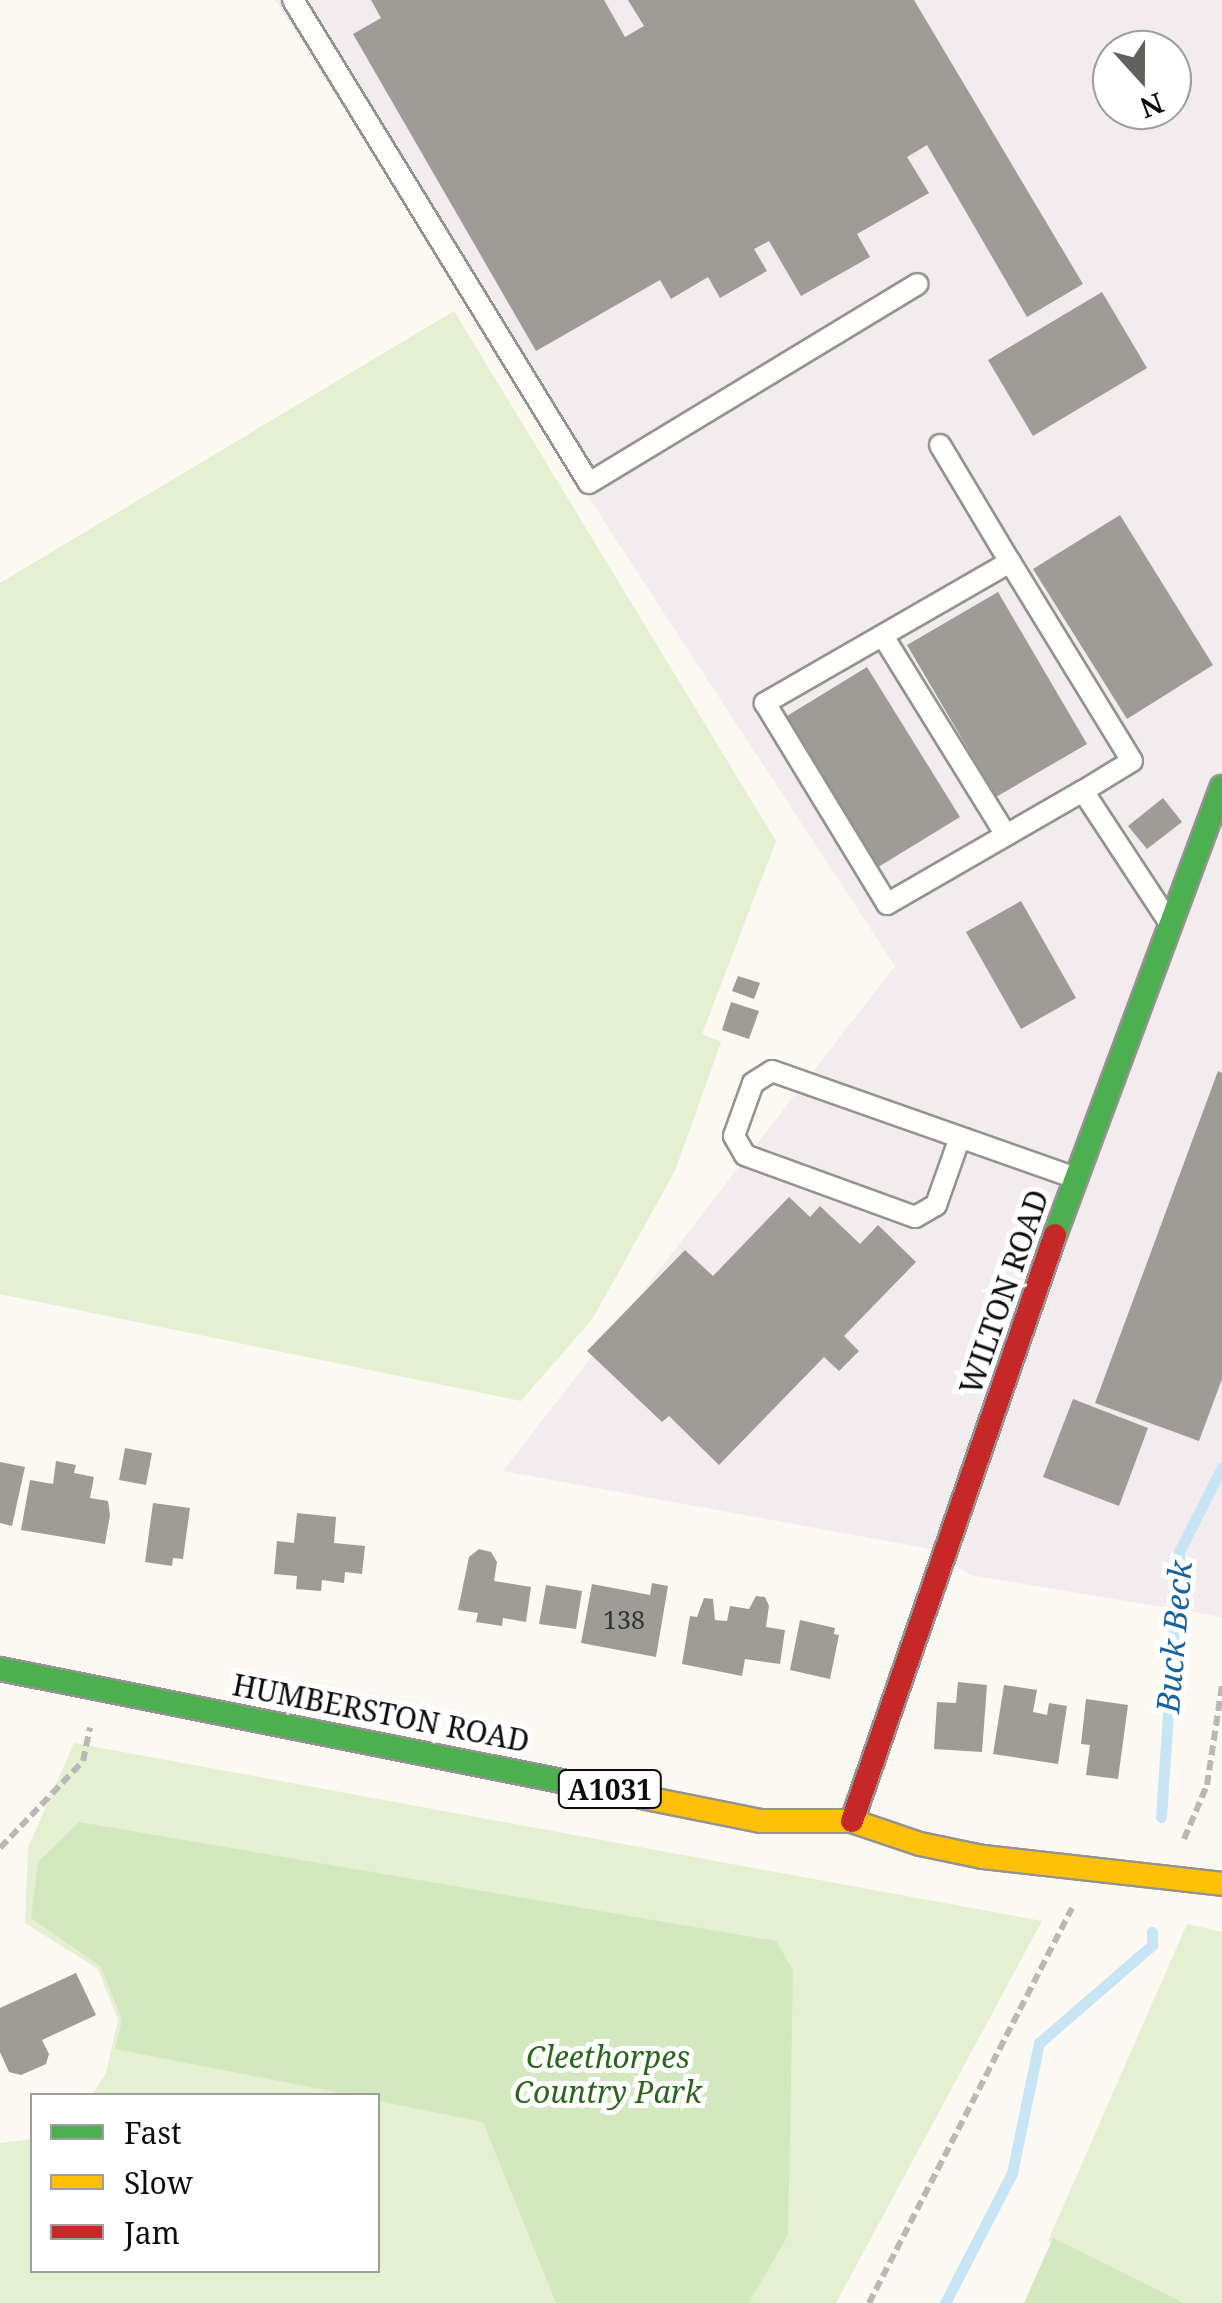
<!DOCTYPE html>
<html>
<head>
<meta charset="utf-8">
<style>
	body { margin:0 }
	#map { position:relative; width:1222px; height:2303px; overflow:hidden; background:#fbf9f1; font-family:"Noto Serif",serif }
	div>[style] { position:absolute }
	.industrial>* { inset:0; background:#f2ecee }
	.green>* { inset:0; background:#e4f0d1 }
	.forest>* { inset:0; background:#d4e8bf }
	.stream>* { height:11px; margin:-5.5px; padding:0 5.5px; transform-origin:5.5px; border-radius:5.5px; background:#c7e5f4 }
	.building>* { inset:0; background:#9e9c97 }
	.path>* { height:6px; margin-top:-3px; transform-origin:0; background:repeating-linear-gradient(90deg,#b8b8b6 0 10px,transparent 0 15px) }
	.roads { filter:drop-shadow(2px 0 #949390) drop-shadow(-2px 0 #949390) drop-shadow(0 2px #949390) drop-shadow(0 -2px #949390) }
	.lane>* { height:20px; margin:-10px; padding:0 10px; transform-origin:10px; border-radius:10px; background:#fefefd }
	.fast>* { height:22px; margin:-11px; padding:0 11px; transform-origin:11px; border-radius:11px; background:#4caf50 }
	.slow>* { height:22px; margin:-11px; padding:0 11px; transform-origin:11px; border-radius:11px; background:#ffc107 }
	.jam>* { height:22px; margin:-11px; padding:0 11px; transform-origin:11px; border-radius:11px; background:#c62828 }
	span { translate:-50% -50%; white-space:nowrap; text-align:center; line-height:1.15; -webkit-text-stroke:10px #fff; paint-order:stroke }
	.number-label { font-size:25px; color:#313130 }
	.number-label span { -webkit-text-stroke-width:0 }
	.shield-label span { padding:2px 8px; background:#fff; border:2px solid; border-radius:8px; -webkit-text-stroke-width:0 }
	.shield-label { font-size:28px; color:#0d0d0d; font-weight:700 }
	.street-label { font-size:30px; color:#0d0d0d }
	.park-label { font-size:30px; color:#2c651d; font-style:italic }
	.water-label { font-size:32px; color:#16639f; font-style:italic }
	.legend { position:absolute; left:30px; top:2093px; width:350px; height:180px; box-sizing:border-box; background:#fff; border:2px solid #9e9e9e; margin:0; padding:12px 18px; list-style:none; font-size:30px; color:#0d0d0d }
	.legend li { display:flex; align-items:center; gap:20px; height:50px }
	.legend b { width:50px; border:2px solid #9e9e9e }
	.north { position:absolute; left:1092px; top:30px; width:100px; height:100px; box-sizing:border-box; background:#fff; border:2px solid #9e9e9e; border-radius:50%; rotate:159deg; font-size:28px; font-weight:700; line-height:40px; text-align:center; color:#0d0d0d }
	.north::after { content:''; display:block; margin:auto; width:35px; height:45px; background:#60605d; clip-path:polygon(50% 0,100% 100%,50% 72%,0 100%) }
</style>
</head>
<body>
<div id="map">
	<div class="industrial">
		<i style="clip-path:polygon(evenodd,275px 0,1222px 0,1222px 1617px,970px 1575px,931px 1549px,503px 1471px,895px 966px,618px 543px,275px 0,1112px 50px,1172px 50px,1172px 110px,1112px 110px,1112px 50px)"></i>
	</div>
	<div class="green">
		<i style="clip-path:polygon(454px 311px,776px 841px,702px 1034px,721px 1042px,675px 1171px,593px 1318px,521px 1401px,0 1294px,0 583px)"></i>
		<i style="clip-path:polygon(74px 1743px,1042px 1921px,836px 2303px,0 2303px,0 2143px,32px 2139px,32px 2270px,378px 2270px,378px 2096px,92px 2095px,106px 2073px,118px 2020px,98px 1969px,25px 1923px,28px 1848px)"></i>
		<i style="clip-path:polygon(1187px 1924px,1222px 1932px,1222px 2303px,1174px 2303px,1048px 2241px)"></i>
	</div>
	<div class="forest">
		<i style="clip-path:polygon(79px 1822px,776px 1941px,793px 1970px,788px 2235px,749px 2303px,556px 2303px,483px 2122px,378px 2101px,378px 2096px,351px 2095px,115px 2049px,122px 2020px,101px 1967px,31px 1918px,38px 1862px)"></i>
		<i style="clip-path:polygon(1053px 2238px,1184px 2303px,1024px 2303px)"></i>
	</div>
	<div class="stream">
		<i style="left:1161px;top:1817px;width:266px;rotate:-86.1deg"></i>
		<i style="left:1179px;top:1552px;width:95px;rotate:-63.2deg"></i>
		<i style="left:945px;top:2303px;width:146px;rotate:-62.7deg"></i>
		<i style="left:1012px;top:2173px;width:133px;rotate:-78.3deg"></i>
		<i style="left:1039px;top:2043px;width:150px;rotate:-40.9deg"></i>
		<i style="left:1152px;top:1945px;width:13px;rotate:-90deg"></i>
	</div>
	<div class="building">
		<i style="clip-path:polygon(371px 0,604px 0,625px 37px,644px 26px,628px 0,914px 0,1083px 284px,1027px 317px,927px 145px,907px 157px,929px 193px,857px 234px,870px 257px,801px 296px,769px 241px,754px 249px,767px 271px,720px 298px,708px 277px,671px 299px,660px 280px,536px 351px,353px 34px,381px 18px)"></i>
		<i style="clip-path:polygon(1102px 292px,1147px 368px,1033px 436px,988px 360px)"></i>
		<i style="clip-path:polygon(1120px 515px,1213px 665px,1127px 719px,1033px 569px)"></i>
		<i style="clip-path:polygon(998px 592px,1087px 744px,996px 797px,907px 645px)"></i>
		<i style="clip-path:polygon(867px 667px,960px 817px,875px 869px,782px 719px)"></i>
		<i style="clip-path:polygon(1163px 798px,1182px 822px,1147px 849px,1128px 826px)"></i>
		<i style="clip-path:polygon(1021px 901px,1076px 998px,1021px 1029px,966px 932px)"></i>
		<i style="clip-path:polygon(738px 976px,760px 983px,754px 999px,732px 991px)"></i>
		<i style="clip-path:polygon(731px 1002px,759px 1011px,749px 1039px,722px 1030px)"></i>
		<i style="clip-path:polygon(1218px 1071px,1222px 1073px,1222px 1379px,1199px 1441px,1095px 1403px)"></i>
		<i style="clip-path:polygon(789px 1197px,810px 1217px,820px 1206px,860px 1244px,878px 1225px,916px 1262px,844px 1336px,859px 1351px,839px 1371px,824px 1357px,719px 1465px,669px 1416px,662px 1422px,587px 1351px,685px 1250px,713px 1276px)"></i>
		<i style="clip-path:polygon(1073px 1399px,1148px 1428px,1119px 1506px,1043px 1477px)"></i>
		<i style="clip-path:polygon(125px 1448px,152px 1453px,146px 1485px,119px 1480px)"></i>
		<i style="clip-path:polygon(56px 1461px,76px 1465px,74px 1473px,94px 1477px,90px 1498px,108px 1501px,110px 1515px,105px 1544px,21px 1530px,30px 1480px,53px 1484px)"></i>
		<i style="clip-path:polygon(0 1462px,25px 1467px,12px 1526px,0 1523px)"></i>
		<i style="clip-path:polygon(153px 1503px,190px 1508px,183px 1559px,173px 1558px,172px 1566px,145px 1562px)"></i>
		<i style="clip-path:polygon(297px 1513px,336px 1517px,334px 1543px,365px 1546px,362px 1574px,345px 1572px,344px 1583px,322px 1580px,321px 1591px,296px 1589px,297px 1576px,274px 1574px,277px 1541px,294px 1543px)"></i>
		<i style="clip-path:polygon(479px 1549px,491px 1552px,497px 1562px,494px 1581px,531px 1587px,526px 1622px,503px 1618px,502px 1626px,476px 1622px,478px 1613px,458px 1610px,469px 1557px)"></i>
		<i style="clip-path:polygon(652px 1583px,668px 1586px,656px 1657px,581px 1643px,592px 1584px,650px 1595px)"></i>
		<i style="clip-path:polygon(546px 1585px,582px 1591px,576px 1629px,539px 1624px)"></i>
		<i style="clip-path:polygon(756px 1596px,765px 1597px,769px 1606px,766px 1627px,785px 1630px,780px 1664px,745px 1659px,742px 1676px,682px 1664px,690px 1616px,697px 1617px,704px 1598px,713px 1599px,715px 1620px,727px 1621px,730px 1606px,749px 1609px)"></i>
		<i style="clip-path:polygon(800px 1620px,835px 1628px,834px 1634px,839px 1635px,830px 1679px,790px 1670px)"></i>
		<i style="clip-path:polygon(958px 1682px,987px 1685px,982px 1752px,934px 1749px,937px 1702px,956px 1703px)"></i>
		<i style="clip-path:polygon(1004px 1685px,1037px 1690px,1033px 1712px,1047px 1715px,1049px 1703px,1067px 1706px,1058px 1764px,993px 1754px)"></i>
		<i style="clip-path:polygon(1086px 1699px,1128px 1705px,1118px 1779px,1086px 1775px,1090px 1745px,1081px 1744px)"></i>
		<i style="clip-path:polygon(76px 1973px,96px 2015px,42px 2040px,49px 2054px,46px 2064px,21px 2075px,9px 2072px,0 2052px,0 2008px)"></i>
	</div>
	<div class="path">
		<i style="left:1184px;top:1839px;width:59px;rotate:-66.9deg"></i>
		<i style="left:1207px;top:1785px;width:100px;rotate:-81.4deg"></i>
		<i style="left:0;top:1848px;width:120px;rotate:-46.3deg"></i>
		<i style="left:83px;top:1761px;width:34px;rotate:-78deg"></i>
		<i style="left:869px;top:2303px;width:444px;rotate:-62.8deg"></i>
	</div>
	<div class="roads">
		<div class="lane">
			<i style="left:293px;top:0;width:566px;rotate:58.5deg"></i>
			<i style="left:589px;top:483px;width:384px;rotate:-31.2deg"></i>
			<i style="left:940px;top:445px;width:136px;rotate:59.1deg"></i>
			<i style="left:883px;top:636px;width:234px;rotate:58.3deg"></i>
			<i style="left:1083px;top:791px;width:57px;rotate:-31.5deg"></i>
			<i style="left:1132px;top:761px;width:233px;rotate:-121.5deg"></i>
			<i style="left:1010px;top:562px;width:283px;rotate:150.1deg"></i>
			<i style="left:765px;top:703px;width:235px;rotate:58.7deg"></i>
			<i style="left:887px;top:904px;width:226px;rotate:-30deg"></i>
			<i style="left:1083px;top:791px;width:153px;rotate:56.7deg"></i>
			<i style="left:959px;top:1140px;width:69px;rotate:109.5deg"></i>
			<i style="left:936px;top:1205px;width:24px;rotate:150deg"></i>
			<i style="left:915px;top:1217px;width:181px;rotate:-160deg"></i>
			<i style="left:745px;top:1155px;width:22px;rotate:-120deg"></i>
			<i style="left:734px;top:1136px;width:56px;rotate:-70.3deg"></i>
			<i style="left:753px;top:1083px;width:22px;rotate:-32deg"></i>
			<i style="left:772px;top:1071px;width:319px;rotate:19.4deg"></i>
		</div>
		<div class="fast">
			<i style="left:1055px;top:1235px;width:478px;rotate:-69.6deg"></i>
			<i style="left:0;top:1669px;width:659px;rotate:11.29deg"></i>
		</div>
		<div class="slow">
			<i style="left:646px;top:1798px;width:117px;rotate:11.3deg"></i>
			<i style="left:761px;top:1821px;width:91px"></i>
			<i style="left:852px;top:1821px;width:72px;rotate:18.7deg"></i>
			<i style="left:920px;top:1844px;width:64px;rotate:11.7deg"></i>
			<i style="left:983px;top:1857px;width:241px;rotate:6.4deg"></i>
		</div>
		<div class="jam">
			<i style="left:852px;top:1821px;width:620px;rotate:-70.89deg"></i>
		</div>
	</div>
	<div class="number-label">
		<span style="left:624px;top:1619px">138</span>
	</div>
	<div class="shield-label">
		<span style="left:610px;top:1789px">A1031</span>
	</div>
	<div class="street-label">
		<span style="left:1004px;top:1292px;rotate:-71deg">WILTON ROAD</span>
		<span style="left:381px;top:1713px;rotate:11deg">HUMBERSTON ROAD</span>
	</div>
	<div class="park-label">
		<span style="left:608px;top:2074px">Cleethorpes<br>Country Park</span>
	</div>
	<div class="water-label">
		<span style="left:1174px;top:1637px;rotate:-85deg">Buck Beck</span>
	</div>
	<ul class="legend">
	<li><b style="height:12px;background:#4caf50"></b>Fast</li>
	<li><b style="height:12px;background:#ffc107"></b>Slow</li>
	<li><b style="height:12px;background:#c62828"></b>Jam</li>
	</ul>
	<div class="north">N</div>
</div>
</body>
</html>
